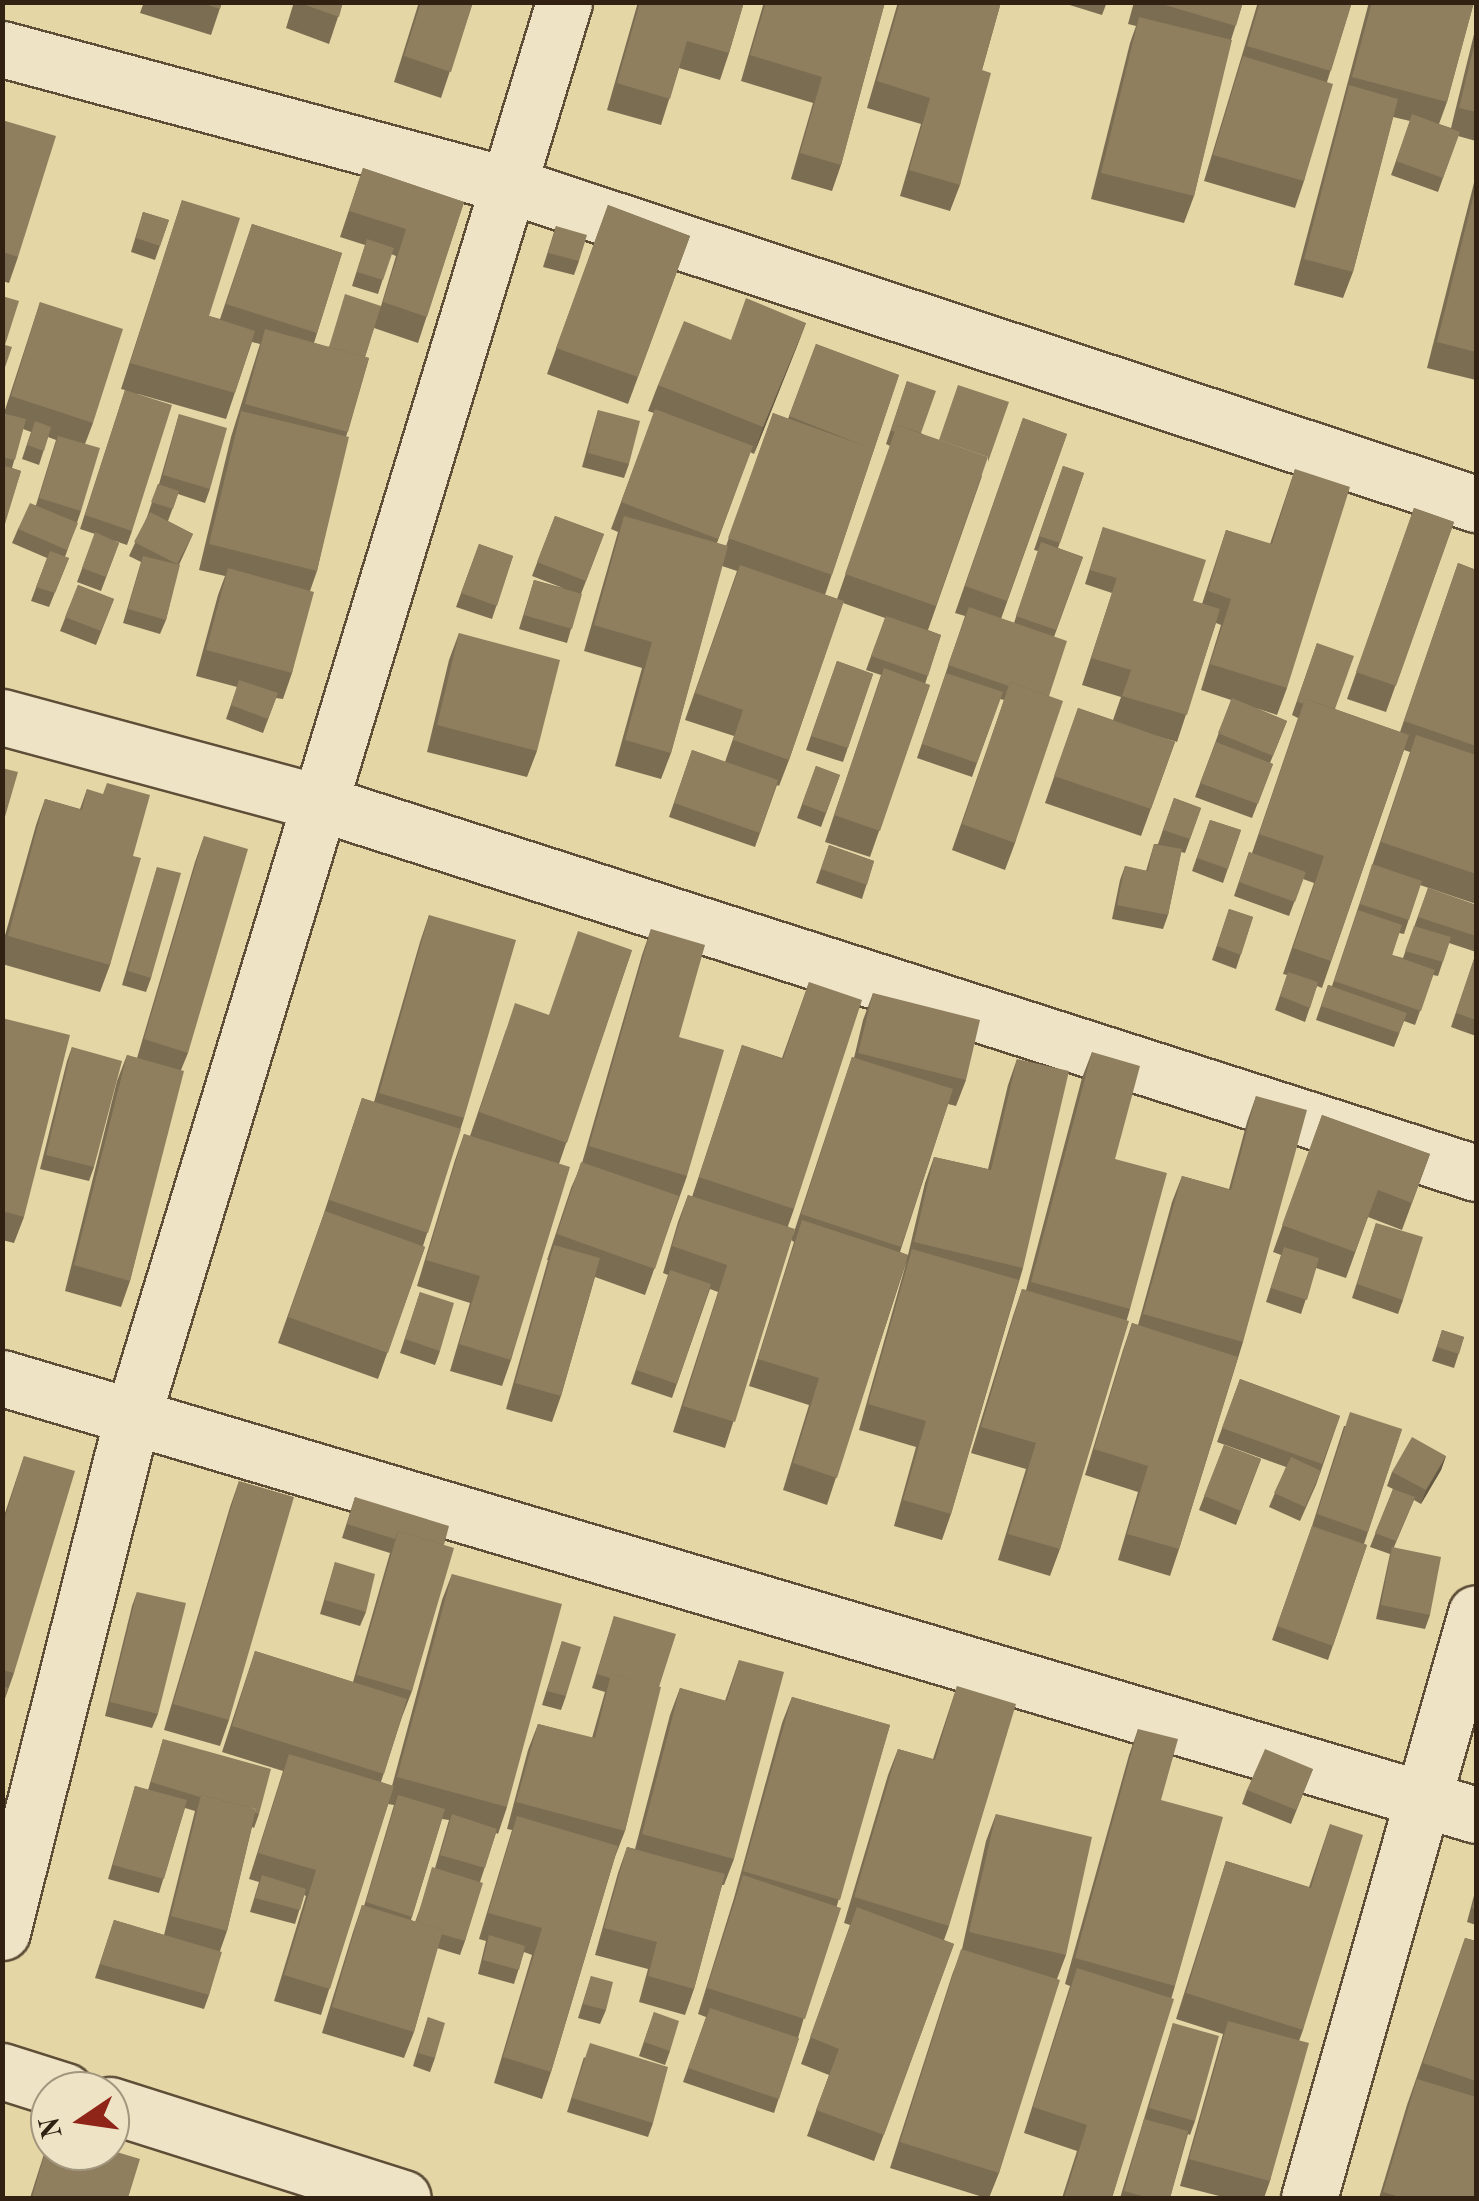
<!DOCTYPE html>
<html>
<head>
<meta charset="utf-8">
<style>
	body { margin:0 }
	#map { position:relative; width:1479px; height:2201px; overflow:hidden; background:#e5d6a6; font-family:"Old Standard TT",serif }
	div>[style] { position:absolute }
	.roads { filter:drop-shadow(2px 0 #5e4e38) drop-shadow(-2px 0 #5e4e38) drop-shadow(0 2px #5e4e38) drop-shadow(0 -2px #5e4e38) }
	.street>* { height:55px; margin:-27.5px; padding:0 27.5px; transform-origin:27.5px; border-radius:27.5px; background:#eee4c5 }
	.wall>* { inset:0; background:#7b6d52 }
	.shaded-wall>* { inset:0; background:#645942 }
	.building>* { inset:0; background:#8f7f5f }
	span { translate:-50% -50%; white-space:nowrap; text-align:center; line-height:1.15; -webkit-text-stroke:9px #eee4c5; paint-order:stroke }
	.frame { position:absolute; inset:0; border:5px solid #312113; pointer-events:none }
	.north { position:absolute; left:30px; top:2071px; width:100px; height:100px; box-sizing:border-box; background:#eee4c5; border:2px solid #a2967e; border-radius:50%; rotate:257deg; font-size:28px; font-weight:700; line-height:40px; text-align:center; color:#312113 }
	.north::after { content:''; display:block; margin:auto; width:35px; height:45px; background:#8f2418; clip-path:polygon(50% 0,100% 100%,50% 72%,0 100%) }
</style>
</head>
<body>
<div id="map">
	<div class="roads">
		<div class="street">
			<i style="left:2px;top:49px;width:528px;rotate:15.04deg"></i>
			<i style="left:512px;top:186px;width:1015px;rotate:18.26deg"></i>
			<i style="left:2px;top:717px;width:329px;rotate:15.1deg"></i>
			<i style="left:320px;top:803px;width:1214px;rotate:17.75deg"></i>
			<i style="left:2px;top:1378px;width:1537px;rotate:16.51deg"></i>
			<i style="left:2px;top:1932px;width:530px;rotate:-75.81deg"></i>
			<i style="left:132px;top:1418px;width:1480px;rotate:-73.03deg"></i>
			<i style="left:2px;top:2071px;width:66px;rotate:17.6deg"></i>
			<i style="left:110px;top:2105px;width:307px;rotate:17.6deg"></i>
			<i style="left:1309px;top:2198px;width:608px;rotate:-74.07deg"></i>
		</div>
	</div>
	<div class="wall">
		<i style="clip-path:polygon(144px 2px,222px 2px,211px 35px,140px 13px)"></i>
		<i style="clip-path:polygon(294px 2px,343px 2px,329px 44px,286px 28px)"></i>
		<i style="clip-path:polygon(419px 2px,473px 2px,441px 98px,394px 82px)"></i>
		<i style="clip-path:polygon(638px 2px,744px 2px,729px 53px,720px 80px,679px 68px,661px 125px,607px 110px)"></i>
		<i style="clip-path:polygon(764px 2px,885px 2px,841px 165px,832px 191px,791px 179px,813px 103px,741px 81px)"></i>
		<i style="clip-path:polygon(898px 2px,1001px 2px,982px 70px,960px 185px,950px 211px,900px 196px,921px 124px,867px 108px)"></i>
		<i style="clip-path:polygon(1060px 2px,1107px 2px,1102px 15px)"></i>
		<i style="clip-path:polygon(1134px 2px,1243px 2px,1231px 40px,1194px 196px,1184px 223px,1091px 199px,1130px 43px,1136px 26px,1128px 24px)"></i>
		<i style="clip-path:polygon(1258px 2px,1352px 2px,1327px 82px,1304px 181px,1295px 208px,1204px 181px)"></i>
		<i style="clip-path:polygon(1369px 2px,1474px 2px,1447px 102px,1439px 124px,1451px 128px,1476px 26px,1476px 141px,1458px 136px,1438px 192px,1391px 175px,1410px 121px,1393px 117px,1353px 272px,1343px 298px,1294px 285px)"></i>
		<i style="clip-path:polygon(2px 120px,18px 257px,9px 283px,2px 281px)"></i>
		<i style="clip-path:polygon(363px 168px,464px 202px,418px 343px,374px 328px,365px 357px,369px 358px,346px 437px,317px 571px,310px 591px,292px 673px,283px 699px,276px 698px,263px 733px,226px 719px,237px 687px,196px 676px,218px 595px,225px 576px,199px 570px,231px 437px,260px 344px,252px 342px,226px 419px,138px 394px,132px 531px,127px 545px,112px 540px,119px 543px,101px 591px,77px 582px,95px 534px,80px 529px,125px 390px,121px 389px,182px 200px,209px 316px,220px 319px,252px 224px,342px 253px,314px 343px,328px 347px,381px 306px,396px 256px,391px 254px,378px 294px,352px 286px,365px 245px,340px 237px)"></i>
		<i style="clip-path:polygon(1476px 175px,1476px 380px,1427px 368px)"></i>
		<i style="clip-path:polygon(608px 205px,690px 236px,628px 404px,547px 374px)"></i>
		<i style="clip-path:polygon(143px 212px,169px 220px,155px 260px,131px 252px)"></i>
		<i style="clip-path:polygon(556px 226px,579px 261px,574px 275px,543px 267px)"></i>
		<i style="clip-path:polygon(40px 302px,93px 423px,85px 444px,81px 511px,65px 557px,69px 558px,49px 607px,31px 601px,47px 558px,12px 543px,18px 529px,36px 505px,56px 440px,48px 437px,39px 465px,22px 459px,31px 432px,23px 429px,12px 468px,21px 471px,2px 530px,2px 413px,4px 413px)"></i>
		<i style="clip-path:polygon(806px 323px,754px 454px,750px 452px,717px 543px,726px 546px,773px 413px,788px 419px,816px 344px,899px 375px,825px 595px,837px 599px,890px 446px,886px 444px,907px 381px,921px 433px,982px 476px,928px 630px,941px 635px,925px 684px,930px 685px,870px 857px,825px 842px,881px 675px,866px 670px,885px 618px,843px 603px,789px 760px,779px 786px,777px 785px,755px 847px,669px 817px,692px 750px,725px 762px,734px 736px,685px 720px,737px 571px,722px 566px,671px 753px,661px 779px,615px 766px,642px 668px,584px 651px,618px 532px,611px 529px,654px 413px,648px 411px,658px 385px,731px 340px)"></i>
		<i style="clip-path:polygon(598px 410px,629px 464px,624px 478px,582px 467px)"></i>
		<i style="clip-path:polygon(179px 414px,210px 489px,205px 503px,178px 494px,168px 521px,193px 534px,179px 565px,166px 620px,160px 634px,123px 623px,141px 562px,129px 556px,147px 517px,158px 484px,159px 484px)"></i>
		<i style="clip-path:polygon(1023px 418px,1067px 434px,1001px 619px,1014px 623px,1038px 551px,1034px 550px,1063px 466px,1084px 473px,1058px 548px,1083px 557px,1054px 637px,1049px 696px,1015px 843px,1005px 870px,952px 850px,1004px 700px,1000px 699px,972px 777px,917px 758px,965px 616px,955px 613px)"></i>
		<i style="clip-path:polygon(1295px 469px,1287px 688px,1277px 715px,1256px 708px,1287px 721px,1270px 763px,1273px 764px,1252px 818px,1195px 797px,1231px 700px,1201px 690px,1221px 625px,1216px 623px,1177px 742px,1156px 736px,1175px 742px,1141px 836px,1045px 803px,1078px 708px,1113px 720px,1121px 697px,1082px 685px,1112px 593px,1085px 584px,1103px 527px,1193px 601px,1202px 604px,1226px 530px,1270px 544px)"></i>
		<i style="clip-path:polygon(1414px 508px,1454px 522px,1386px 712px,1347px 699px)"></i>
		<i style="clip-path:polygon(555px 516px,604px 534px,581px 594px,567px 643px,519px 629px,534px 580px,563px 588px,532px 576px)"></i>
		<i style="clip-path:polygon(479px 544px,513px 556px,492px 619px,456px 607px)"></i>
		<i style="clip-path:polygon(1458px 563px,1476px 570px,1476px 904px,1420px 885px,1404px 934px,1399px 933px,1392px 955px,1403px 958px,1428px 888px,1476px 905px,1476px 952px,1449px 943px,1438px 976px,1433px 975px,1415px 1025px,1404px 1021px,1394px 1047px,1316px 1020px,1328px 985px,1332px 986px,1410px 752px,1404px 750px,1322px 988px,1317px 986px,1305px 1022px,1275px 1010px,1287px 975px,1283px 974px,1314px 883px,1303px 879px,1289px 916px,1234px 896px,1249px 852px,1252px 853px,1298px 718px,1292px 715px,1317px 643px,1335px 709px,1400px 732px)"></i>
		<i style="clip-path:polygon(78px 585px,114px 599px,96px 645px,60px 631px)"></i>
		<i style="clip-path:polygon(459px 633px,537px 751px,527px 777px,427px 752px,449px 660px)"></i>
		<i style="clip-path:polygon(837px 661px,873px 674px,843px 762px,806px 750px)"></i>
		<i style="clip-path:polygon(816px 766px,840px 775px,821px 827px,797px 818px)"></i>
		<i style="clip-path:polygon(87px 789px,133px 856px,110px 965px,100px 992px,2px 964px,2px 946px,36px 825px,45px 799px,80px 809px)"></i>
		<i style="clip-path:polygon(1174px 798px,1201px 808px,1185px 853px,1181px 852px,1168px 915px,1163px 929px,1112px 919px,1120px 880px,1125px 866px,1146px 871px,1154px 844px,1158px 844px)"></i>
		<i style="clip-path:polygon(1210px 820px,1241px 830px,1223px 883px,1192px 871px)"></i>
		<i style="clip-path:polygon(204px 836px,188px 1053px,181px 1070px,130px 1281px,121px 1307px,65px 1291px,117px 1081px,127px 1055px,137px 1058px,195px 862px)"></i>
		<i style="clip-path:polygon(829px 845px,874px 861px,862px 899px,816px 883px)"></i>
		<i style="clip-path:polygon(157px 867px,151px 978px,146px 992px,122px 985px)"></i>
		<i style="clip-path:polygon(1229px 909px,1253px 917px,1236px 969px,1212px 960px)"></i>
		<i style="clip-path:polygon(429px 915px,464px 1118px,423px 1246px,425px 1247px,378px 1379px,278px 1343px,323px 1216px,362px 1098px,374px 1102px,420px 942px)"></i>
		<i style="clip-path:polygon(651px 929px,679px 1037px,687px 1176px,645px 1295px,595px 1277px,561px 1396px,552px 1422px,506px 1409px,548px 1260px,547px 1260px,571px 1188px,582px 1163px,642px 955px)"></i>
		<i style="clip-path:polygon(632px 950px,559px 1164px,511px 1360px,502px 1386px,450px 1371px,470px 1303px,417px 1286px,455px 1160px,464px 1134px,470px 1136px,506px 1030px,549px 1015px)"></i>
		<i style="clip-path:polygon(1476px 953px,1476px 1036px,1451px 1027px)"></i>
		<i style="clip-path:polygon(809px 982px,794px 1209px,788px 1226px,793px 1235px,843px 1084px,852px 1057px,854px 1058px,863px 1020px,873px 993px,966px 1080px,956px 1106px,948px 1104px,900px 1252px,908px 1255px,925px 1183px,934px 1157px,988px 1169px,1008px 1085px,1017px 1059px,1023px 1268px,951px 1514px,942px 1540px,894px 1526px,916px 1447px,859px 1430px,907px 1260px,827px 1505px,783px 1490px,809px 1405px,749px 1386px,794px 1242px,791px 1240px,725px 1448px,673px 1432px,718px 1292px,710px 1289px,672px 1398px,631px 1384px,668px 1275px,663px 1273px,678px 1222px,688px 1195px,692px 1197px,742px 1045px,782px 1058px)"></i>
		<i style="clip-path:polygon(2px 1018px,24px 1217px,14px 1243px,2px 1240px)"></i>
		<i style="clip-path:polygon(72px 1047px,94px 1167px,89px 1181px,40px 1169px,67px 1061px)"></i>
		<i style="clip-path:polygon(1092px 1052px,1115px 1159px,1130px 1309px,1060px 1549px,1050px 1576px,998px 1560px,1026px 1469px,971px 1453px,1013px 1316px,1022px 1289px,1026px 1290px,1082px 1078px)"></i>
		<i style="clip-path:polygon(1256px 1096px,1243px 1342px,1179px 1549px,1170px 1576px,1118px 1560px,1138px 1492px,1085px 1475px,1123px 1350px,1132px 1323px,1138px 1325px,1172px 1202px,1182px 1176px,1229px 1189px,1247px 1122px)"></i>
		<i style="clip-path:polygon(1322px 1115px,1430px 1154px,1402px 1230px,1368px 1217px,1346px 1278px,1316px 1268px,1301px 1314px,1266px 1302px,1281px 1255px,1273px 1252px)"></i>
		<i style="clip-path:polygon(1376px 1223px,1403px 1300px,1398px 1314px,1352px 1298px)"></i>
		<i style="clip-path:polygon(420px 1292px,440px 1351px,435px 1365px,400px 1353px)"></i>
		<i style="clip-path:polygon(1442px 1330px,1464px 1337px,1454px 1368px,1432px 1361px)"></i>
		<i style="clip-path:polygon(1240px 1379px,1340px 1416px,1316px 1485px,1300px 1521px,1269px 1507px,1286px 1467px,1217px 1442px)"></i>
		<i style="clip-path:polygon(1344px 1426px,1402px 1429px,1364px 1544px,1367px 1545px,1328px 1660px,1272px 1640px,1312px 1526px)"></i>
		<i style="clip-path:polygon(1224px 1445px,1261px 1459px,1236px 1525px,1199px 1510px)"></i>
		<i style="clip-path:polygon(24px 1456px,14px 1673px,2px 1707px,2px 1522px)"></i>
		<i style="clip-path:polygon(1446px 1456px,1441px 1470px,1421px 1504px,1414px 1500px,1394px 1547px,1430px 1615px,1425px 1629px,1376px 1619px,1390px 1554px,1370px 1547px,1393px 1489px,1387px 1486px,1392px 1472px)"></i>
		<i style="clip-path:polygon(239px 1481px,229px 1720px,220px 1746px,164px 1730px,230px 1507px)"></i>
		<i style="clip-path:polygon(evenodd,355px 1497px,444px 1545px,412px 1691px,402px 1717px,381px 1782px,392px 1786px,442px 1600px,452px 1574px,507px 1807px,498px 1834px,496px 1833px,480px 1882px,465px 1941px,460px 1955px,437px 1948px,414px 2032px,404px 2058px,322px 2033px,353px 1932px,362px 1905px,364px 1906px,394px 1805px,388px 1804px,321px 2015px,274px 2001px,306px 1896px,304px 1895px,295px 1924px,250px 1912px,259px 1882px,249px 1879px,283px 1771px,222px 1752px,255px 1651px,353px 1682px,390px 1553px,342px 1538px,355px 1497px,442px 1819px,449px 1820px,435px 1868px,415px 1922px,411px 1920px,442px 1819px)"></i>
		<i style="clip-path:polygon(335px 1562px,366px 1612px,360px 1626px,320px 1614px)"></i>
		<i style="clip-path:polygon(137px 1592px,158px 1714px,152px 1728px,105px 1716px,132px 1606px)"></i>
		<i style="clip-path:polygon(614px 1616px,659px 1687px,625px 1831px,615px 1857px,551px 2072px,542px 2099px,494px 2083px,532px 1955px,524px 1952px,514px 1984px,478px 1974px,486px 1941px,479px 1939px,512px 1830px,507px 1829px,528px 1750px,538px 1724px,592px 1738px,605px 1692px,592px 1688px)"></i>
		<i style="clip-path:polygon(562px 1641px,566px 1696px,561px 1710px,542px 1705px)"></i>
		<i style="clip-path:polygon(739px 1660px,734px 1859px,724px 1885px,722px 1885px,694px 1989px,685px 2015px,639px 2002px,648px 1969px,595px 1955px,618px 1873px,627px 1847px,635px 1849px,670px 1715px,680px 1688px,725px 1701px)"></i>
		<i style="clip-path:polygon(957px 1686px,949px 1926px,944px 1940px,954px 1944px,874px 2161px,807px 2136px,829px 2075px,801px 2064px,850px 1925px,844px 1923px,888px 1775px,898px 1749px,933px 1759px)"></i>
		<i style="clip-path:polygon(792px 1697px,890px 1725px,798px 2038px,799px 2038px,774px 2113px,683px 2082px,706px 2017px,698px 2014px,734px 1898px,782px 1723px)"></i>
		<i style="clip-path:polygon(1138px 1729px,1161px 1800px,1175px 1986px,1112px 2198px,1062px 2198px,1077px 2151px,1024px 2133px,1070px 1986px,1065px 1984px,1129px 1755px)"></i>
		<i style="clip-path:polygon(163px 1739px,259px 1814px,254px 1828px,252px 1827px,227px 1931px,220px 1951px,209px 1995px,204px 2009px,95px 1978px,114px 1920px,164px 1935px,195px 1811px,185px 1808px,159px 1893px,108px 1879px,135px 1786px,148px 1790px)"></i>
		<i style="clip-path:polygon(1313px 1769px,1291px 1824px,1242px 1804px,1247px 1790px)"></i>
		<i style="clip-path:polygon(996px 1814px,1066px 1955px,1057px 1979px,999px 2173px,989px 2198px,986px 2198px,890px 2168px,952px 1975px,962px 1949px,986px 1841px)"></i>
		<i style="clip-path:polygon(1330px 1824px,1303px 2030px,1299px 2041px,1270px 2181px,1264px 2198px,1227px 2198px,1180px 2186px,1223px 2034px,1176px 2019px,1226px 1861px,1309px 1887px)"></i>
		<i style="clip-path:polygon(1476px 1888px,1476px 1925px,1467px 1922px)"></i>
		<i style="clip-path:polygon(1465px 1938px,1476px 1941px,1476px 2198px,1379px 2198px,1407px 2105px)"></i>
		<i style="clip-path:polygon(591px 1976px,606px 2010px,600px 2024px,578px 2018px)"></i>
		<i style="clip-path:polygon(654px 2012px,670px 2051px,665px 2065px,639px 2056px)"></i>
		<i style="clip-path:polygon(428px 2017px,435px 2058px,430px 2072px,413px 2066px)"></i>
		<i style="clip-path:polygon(1173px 2023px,1195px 2121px,1190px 2135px,1188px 2134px,1170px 2198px,1120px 2198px)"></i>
		<i style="clip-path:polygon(584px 2057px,653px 2123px,648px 2137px,567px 2112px)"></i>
		<i style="clip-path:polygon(50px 2135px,128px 2198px,30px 2198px)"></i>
	</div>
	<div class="shaded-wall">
		<i style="clip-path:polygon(806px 323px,796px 349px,754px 454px,763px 427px)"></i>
		<i style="clip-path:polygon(1446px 1456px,1441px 1470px,1421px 1504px,1426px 1490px)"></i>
	</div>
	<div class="building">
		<i style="clip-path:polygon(199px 2px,222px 2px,220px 9px)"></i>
		<i style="clip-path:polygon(297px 2px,343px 2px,339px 17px)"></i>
		<i style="clip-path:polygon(421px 2px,473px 2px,451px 72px,404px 56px)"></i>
		<i style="clip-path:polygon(640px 2px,744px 2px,729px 53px,687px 41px,670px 99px,617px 83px)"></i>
		<i style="clip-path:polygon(766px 2px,885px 2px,841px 165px,800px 153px,822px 77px,750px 55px)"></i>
		<i style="clip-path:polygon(900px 2px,1001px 2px,982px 70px,991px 73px,960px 185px,909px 170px,930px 98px,877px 81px)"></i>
		<i style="clip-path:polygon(1155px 2px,1243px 2px,1236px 26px)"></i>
		<i style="clip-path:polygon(1260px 2px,1352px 2px,1331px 71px,1247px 46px)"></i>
		<i style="clip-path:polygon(1372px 2px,1474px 2px,1447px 102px,1352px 77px)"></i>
		<i style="clip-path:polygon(1139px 17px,1232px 40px,1194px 196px,1101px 173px)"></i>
		<i style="clip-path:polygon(1476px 38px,1476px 112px,1459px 108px)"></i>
		<i style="clip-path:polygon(1243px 56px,1333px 84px,1304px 181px,1213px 155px)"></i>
		<i style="clip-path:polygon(1349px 85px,1398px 99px,1353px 272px,1304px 259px)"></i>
		<i style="clip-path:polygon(1412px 114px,1460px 132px,1443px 178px,1396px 161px)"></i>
		<i style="clip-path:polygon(2px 120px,56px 136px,18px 257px,2px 252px)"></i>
		<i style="clip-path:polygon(363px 168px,464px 202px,427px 317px,383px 302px,406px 229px,349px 211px)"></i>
		<i style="clip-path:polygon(1476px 186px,1476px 352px,1437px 342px)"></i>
		<i style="clip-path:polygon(182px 200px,240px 218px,209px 316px,255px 331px,235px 393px,130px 363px)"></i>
		<i style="clip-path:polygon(608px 205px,690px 236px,638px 377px,556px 348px)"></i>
		<i style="clip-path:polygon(143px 212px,169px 220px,160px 246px,136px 238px)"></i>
		<i style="clip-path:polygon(252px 224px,342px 253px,317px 333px,226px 304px)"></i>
		<i style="clip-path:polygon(556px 226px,587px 235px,579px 261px,548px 253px)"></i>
		<i style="clip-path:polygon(367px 239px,394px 248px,383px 280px,357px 272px)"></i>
		<i style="clip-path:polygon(345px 294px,381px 306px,365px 357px,329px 347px)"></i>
		<i style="clip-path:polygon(2px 296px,19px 301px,5px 345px,2px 344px)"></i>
		<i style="clip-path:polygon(746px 298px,806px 323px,763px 427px,658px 385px,684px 321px,731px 340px)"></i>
		<i style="clip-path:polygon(40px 302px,123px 329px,93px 423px,11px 396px)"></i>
		<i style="clip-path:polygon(265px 329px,369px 358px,348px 432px,245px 404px)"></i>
		<i style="clip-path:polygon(2px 344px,12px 347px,2px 376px)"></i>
		<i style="clip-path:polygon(816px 344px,899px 375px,832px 575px,728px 538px,773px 413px,865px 446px,789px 416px)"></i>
		<i style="clip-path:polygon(907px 381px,936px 391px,921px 433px,897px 425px,895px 432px,891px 430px)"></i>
		<i style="clip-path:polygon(958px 385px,1009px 402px,988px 462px,988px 457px,939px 440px)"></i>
		<i style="clip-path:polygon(125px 390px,172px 405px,132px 531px,85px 515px)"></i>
		<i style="clip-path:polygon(655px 409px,753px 446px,718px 539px,621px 502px)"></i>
		<i style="clip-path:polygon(598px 410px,640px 421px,629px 464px,588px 453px)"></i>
		<i style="clip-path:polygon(241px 411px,349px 437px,317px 571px,209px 544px)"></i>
		<i style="clip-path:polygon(2px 413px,26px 419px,15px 460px,2px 457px)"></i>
		<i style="clip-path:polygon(179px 414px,227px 428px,210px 489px,163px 475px)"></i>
		<i style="clip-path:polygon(1023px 418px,1067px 434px,1007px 601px,965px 586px)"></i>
		<i style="clip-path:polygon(35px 421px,51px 427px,44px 451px,27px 445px)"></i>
		<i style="clip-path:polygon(897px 425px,988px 457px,936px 606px,845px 574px)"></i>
		<i style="clip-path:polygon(58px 436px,100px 448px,81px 511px,39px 498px)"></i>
		<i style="clip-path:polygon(2px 465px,21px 471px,5px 524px,2px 524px)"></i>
		<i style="clip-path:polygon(1063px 466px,1084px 473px,1060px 543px,1039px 536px)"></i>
		<i style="clip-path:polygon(1295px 469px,1350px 487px,1287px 688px,1210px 664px,1231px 599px,1208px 591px,1226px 530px,1272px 544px)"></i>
		<i style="clip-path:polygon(158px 484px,179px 491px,173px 509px,151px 502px)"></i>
		<i style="clip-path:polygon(30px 503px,78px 523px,67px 550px,18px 529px)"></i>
		<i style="clip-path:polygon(1414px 508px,1454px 522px,1396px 686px,1356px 672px)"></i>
		<i style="clip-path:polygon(150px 512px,193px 534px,177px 564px,134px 542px)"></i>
		<i style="clip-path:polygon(555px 516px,604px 534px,586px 581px,537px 562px)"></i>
		<i style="clip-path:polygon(624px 516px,728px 546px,671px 753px,625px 740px,652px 642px,594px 625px)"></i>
		<i style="clip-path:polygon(1103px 527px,1206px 560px,1193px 601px,1090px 570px)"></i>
		<i style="clip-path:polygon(95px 532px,119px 543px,106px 577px,82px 568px)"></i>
		<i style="clip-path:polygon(1041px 542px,1083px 557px,1056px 630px,1016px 616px)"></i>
		<i style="clip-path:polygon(479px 544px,513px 556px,497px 606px,461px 593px)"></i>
		<i style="clip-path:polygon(50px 551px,69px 558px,55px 593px,36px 587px)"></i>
		<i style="clip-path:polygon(143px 556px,180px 565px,166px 620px,128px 609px)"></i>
		<i style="clip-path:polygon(1458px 563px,1476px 570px,1476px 746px,1404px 721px)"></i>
		<i style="clip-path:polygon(740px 565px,844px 601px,789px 760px,733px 740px,743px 710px,695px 693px)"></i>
		<i style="clip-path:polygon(228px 568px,314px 592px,292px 673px,206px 650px)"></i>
		<i style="clip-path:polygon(1117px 577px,1220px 609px,1187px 715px,1122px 696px,1131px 670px,1091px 658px)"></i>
		<i style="clip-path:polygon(534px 580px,582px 594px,572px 629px,524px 615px)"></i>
		<i style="clip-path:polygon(78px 585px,114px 599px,101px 631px,65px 617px)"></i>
		<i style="clip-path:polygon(969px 607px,1067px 641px,1049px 696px,1010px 682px,1009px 686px,948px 665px)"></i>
		<i style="clip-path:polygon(886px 616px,941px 635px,928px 676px,871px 656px)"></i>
		<i style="clip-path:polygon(459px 633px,560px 660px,537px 751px,437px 725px)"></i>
		<i style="clip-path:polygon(1317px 643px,1354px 656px,1335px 709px,1305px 699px,1303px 704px,1297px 701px)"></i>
		<i style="clip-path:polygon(837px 661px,873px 674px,848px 748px,811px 736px)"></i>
		<i style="clip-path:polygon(884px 668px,930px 685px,880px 831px,834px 815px)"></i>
		<i style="clip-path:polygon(946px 673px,1003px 692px,977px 763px,922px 744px)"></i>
		<i style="clip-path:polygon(239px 680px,278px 693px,268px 719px,231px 705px)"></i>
		<i style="clip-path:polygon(1010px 682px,1063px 701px,1015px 843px,962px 824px)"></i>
		<i style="clip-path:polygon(1232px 698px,1287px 721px,1273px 756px,1218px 733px)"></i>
		<i style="clip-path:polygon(1305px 699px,1409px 735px,1331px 961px,1293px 948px,1324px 856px,1259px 834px)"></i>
		<i style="clip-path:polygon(1078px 708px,1175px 742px,1151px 809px,1054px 776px)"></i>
		<i style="clip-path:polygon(1416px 735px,1476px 755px,1476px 874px,1381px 842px)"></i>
		<i style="clip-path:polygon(1216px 742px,1273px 764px,1258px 804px,1200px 783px)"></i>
		<i style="clip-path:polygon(692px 750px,778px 780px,760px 833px,674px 803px)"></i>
		<i style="clip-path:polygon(816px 766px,840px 775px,826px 813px,802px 804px)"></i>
		<i style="clip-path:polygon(2px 768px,18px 772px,2px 827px)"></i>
		<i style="clip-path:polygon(107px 783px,150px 795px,133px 856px,141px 858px,110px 965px,8px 936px,45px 799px,82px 810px,87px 789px,103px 794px)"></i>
		<i style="clip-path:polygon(1174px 798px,1201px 808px,1190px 839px,1163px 830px)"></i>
		<i style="clip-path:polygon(1210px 820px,1241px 830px,1228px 869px,1197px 858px)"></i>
		<i style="clip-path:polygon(204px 836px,248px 849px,188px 1053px,144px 1039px)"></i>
		<i style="clip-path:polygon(1154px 844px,1182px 849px,1168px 915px,1117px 905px,1125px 866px,1148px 871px)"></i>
		<i style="clip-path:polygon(829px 845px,874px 861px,867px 885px,821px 869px)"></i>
		<i style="clip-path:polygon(1249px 852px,1306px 872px,1295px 902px,1239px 882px)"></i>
		<i style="clip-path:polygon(1372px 864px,1422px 881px,1409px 920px,1360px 904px)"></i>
		<i style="clip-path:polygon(157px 867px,181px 873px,151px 978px,128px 971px)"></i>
		<i style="clip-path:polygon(1428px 888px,1476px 905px,1476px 936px,1418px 917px)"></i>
		<i style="clip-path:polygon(1229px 909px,1253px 917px,1241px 955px,1217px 946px)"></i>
		<i style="clip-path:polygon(1358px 910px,1402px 925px,1392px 955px,1435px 970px,1421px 1011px,1334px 981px)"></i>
		<i style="clip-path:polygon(429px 915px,516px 940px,464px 1118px,379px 1093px)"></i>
		<i style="clip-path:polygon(1414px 926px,1451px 937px,1443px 962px,1405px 951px)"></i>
		<i style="clip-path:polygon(651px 929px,705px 945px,679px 1037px,724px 1050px,687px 1176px,589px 1146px)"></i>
		<i style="clip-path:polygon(578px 931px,632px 950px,567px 1143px,479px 1112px,515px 1003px,549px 1015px)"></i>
		<i style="clip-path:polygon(1476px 953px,1476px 1020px,1456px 1013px)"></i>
		<i style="clip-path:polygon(1288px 972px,1318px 982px,1310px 1008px,1280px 996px)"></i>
		<i style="clip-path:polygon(809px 982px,862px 1000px,794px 1209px,699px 1177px,742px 1045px,783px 1059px)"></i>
		<i style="clip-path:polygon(1328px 985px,1407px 1013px,1399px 1033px,1321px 1006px)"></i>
		<i style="clip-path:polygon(873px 993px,980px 1020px,966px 1080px,858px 1053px)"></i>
		<i style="clip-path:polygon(2px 1018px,70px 1035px,24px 1217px,2px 1211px)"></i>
		<i style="clip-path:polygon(72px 1047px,122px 1061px,94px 1167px,46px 1155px)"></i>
		<i style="clip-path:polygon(1092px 1052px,1140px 1066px,1115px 1159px,1167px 1173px,1130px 1309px,1031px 1282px)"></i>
		<i style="clip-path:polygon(127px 1055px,184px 1071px,130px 1281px,74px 1265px)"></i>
		<i style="clip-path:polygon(852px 1057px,953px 1089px,901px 1247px,801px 1214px)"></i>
		<i style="clip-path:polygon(1017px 1059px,1069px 1071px,1023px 1268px,914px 1242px,934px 1157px,991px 1170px)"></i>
		<i style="clip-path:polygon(1256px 1096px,1307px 1110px,1243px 1342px,1143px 1314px,1182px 1176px,1231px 1190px)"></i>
		<i style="clip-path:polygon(362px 1098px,461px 1129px,428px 1233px,329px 1200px)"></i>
		<i style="clip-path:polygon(1322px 1115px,1430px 1154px,1412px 1203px,1378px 1190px,1355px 1252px,1282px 1225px)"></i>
		<i style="clip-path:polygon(464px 1134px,570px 1167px,511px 1360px,459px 1344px,480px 1276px,426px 1260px)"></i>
		<i style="clip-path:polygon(581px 1162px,679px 1196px,655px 1269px,557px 1234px)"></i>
		<i style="clip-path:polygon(688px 1195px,795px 1229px,735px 1422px,683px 1406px,727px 1265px,672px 1246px)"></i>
		<i style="clip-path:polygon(325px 1211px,425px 1247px,388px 1353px,288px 1317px)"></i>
		<i style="clip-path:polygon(802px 1220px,908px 1255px,837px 1478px,793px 1463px,819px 1378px,758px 1359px)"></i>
		<i style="clip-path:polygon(1376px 1223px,1423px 1237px,1403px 1300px,1357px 1284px)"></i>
		<i style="clip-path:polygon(554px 1245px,600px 1258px,561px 1396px,515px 1383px)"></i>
		<i style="clip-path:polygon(1284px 1247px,1319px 1258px,1307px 1300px,1271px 1288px)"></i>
		<i style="clip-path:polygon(912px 1249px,1019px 1280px,951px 1514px,903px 1500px,926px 1421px,868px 1404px)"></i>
		<i style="clip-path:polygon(670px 1270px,711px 1284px,677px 1384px,636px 1370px)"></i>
		<i style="clip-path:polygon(1022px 1289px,1129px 1321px,1060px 1549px,1008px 1534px,1036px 1443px,981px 1427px)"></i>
		<i style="clip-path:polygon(420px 1292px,454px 1303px,440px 1351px,405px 1339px)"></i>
		<i style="clip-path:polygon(1132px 1323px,1238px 1357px,1179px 1549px,1127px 1534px,1148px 1466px,1094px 1449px)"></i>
		<i style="clip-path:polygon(1442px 1330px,1464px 1337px,1459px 1354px,1437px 1347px)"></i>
		<i style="clip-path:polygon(1240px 1379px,1340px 1416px,1322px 1464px,1222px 1428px)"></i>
		<i style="clip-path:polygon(1350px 1412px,1402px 1429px,1368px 1532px,1317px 1514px)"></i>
		<i style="clip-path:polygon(1412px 1437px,1446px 1456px,1426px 1490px,1392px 1472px)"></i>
		<i style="clip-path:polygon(1224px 1445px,1261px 1459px,1241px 1511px,1204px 1496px)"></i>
		<i style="clip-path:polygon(24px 1456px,75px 1471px,14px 1673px,2px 1670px,2px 1527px)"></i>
		<i style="clip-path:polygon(1291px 1457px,1321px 1471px,1305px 1507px,1274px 1493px)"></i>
		<i style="clip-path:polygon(239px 1481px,294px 1497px,229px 1720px,173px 1704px)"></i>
		<i style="clip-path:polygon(1393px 1489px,1415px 1497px,1396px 1541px,1375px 1533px)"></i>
		<i style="clip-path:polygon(355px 1497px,449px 1526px,444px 1545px,398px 1531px,395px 1539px,347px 1524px)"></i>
		<i style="clip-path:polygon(1312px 1526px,1367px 1545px,1333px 1646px,1277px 1626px)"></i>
		<i style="clip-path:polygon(398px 1531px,454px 1548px,412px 1691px,357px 1675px)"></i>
		<i style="clip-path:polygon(1392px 1547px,1441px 1557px,1430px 1615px,1381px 1605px)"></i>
		<i style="clip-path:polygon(335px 1562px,375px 1574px,366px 1612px,325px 1600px)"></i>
		<i style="clip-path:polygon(452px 1574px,562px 1604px,507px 1807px,397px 1777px)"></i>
		<i style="clip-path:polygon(137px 1592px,186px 1603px,158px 1714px,110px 1702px)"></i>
		<i style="clip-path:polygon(614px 1616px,676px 1634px,659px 1687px,611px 1674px,610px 1678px,597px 1674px)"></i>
		<i style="clip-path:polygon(562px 1641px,581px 1647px,566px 1696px,547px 1691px)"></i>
		<i style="clip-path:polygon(255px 1651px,407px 1699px,384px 1774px,232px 1726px)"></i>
		<i style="clip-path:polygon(739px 1660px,784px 1672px,734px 1859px,642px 1834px,680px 1688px,727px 1701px)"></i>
		<i style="clip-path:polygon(611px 1674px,661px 1687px,625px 1831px,516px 1802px,538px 1724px,595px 1738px)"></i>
		<i style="clip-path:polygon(2px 1686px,8px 1688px,2px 1707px)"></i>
		<i style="clip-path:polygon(957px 1686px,1016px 1704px,949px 1926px,854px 1897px,898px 1749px,935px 1760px)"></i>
		<i style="clip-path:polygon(792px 1697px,890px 1725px,840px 1900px,743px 1871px)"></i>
		<i style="clip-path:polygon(1138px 1729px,1178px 1739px,1161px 1800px,1223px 1817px,1175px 1986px,1075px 1958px)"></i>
		<i style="clip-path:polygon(163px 1739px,271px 1769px,259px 1814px,255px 1813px,256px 1809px,201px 1795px,200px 1797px,151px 1782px)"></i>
		<i style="clip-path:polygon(1265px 1749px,1313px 1769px,1296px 1810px,1247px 1790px)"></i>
		<i style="clip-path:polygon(289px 1754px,394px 1786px,330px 1989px,284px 1975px,316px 1870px,258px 1853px)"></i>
		<i style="clip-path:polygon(135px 1786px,187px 1800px,164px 1879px,113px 1865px)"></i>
		<i style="clip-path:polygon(201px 1795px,256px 1809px,227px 1931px,171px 1916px)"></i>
		<i style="clip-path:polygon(398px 1795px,445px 1809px,412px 1917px,366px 1902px)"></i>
		<i style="clip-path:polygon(452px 1814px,497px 1829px,485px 1868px,440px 1855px)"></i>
		<i style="clip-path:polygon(996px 1814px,1092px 1837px,1066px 1955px,969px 1932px)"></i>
		<i style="clip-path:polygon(517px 1816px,618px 1846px,551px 2072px,503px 2057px,542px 1928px,488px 1913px)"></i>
		<i style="clip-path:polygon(1330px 1824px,1363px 1835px,1303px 2030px,1186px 1993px,1226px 1861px,1311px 1888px)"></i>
		<i style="clip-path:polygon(627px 1847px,725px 1874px,694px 1989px,648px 1976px,657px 1942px,604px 1928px)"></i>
		<i style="clip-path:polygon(432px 1867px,483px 1883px,465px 1941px,441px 1934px,443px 1930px,416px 1922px)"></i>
		<i style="clip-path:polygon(262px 1875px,306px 1889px,300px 1910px,255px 1898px)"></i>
		<i style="clip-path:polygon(743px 1875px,841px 1908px,805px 2019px,707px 1988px)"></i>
		<i style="clip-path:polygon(1476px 1892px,1476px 1909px,1472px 1908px)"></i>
		<i style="clip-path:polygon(362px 1905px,443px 1930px,414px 2032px,332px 2007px)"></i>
		<i style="clip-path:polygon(857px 1907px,954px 1944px,884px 2135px,816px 2110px,839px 2049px,810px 2037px)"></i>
		<i style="clip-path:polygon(114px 1920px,222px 1952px,209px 1995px,100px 1964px)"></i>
		<i style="clip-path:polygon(489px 1935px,525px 1946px,519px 1970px,483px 1960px)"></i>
		<i style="clip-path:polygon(1465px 1938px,1476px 1941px,1476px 2081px,1423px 2063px)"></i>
		<i style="clip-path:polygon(961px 1949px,1060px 1980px,999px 2173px,900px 2142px)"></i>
		<i style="clip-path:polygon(1077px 1968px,1174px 1999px,1112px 2198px,1064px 2198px,1087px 2125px,1033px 2107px)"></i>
		<i style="clip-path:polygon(591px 1976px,613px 1982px,606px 2010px,583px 2004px)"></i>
		<i style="clip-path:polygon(710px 2008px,799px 2038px,779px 2099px,688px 2068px)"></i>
		<i style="clip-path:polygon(654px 2012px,679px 2021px,670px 2051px,644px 2042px)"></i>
		<i style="clip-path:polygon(428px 2017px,445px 2023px,435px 2058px,418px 2053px)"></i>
		<i style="clip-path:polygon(1228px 2021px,1309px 2043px,1270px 2181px,1189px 2159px)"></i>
		<i style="clip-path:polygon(1173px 2023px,1219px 2036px,1195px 2121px,1149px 2108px)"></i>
		<i style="clip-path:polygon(590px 2043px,668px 2067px,653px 2123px,572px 2098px)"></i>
		<i style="clip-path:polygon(1417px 2079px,1476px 2097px,1476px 2198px,1403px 2198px,1383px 2192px)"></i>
		<i style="clip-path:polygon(1144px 2119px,1188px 2131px,1170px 2198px,1149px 2198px,1124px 2191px)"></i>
		<i style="clip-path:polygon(50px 2135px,50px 2151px,110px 2150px,140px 2159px,128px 2198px,32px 2198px)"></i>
	</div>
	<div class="frame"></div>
	<div class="north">N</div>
</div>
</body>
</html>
